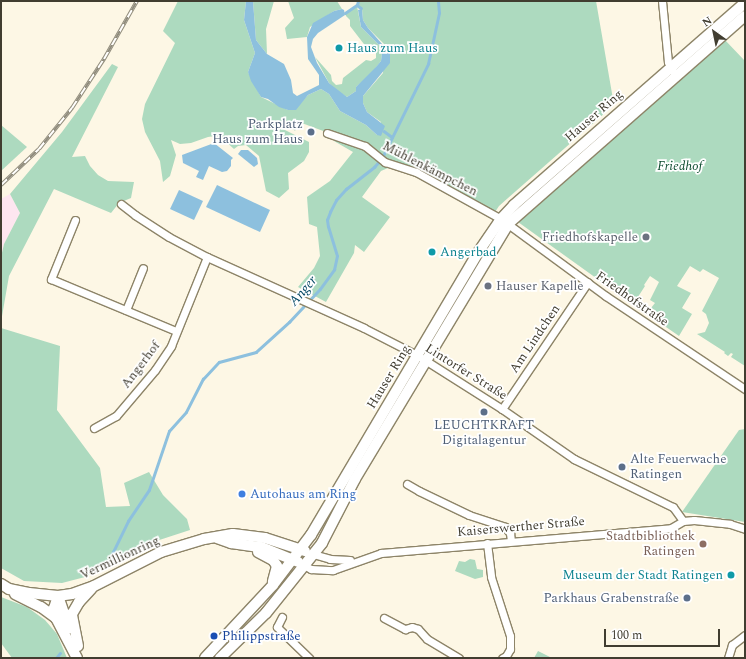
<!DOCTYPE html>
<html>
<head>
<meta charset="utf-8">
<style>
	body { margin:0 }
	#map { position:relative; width:746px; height:659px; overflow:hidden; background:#fdf7e5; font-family:Spectral,serif }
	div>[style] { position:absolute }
	.commercial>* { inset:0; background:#fee6f0 }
	.green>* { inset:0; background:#addabf }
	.water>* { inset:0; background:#8dc0de }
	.stream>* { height:2.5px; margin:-1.25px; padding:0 1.25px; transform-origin:1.25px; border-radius:1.25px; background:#8dc0de }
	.roads { filter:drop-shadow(1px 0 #8d8468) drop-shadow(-1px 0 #8d8468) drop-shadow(0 1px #8d8468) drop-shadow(0 -1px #8d8468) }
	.minor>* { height:7px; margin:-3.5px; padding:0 3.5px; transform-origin:3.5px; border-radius:3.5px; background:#fff }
	.secondary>* { height:10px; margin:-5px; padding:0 5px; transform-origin:5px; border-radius:5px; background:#fff }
	.rail>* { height:4px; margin-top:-2px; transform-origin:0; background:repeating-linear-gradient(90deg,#fff 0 8px,#908c7d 0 16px); box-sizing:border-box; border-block:1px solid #908c7d }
	.dots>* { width:11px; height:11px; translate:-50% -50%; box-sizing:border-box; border:2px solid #fff; border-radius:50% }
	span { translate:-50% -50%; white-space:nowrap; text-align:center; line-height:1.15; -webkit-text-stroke:3.5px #fff; paint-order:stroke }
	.culture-label { font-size:13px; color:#0d838f }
	.left { translate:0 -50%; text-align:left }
	.right { translate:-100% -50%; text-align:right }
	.street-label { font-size:13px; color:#413d30 }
	.service-label { font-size:13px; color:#4e5e75 }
	.park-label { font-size:13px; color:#0e4c30; font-style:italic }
	.worship-label { font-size:13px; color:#5b616d }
	.shop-label { font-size:13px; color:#366cbe }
	.education-label { font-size:13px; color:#785e54 }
	.transit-label { font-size:13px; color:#164399 }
	.water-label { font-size:14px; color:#004562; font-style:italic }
	.frame { position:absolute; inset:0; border:2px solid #413d30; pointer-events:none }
	.north { position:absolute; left:694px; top:12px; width:40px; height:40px; -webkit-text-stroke:3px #fff; paint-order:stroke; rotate:327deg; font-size:11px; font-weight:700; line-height:16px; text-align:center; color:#413d30 }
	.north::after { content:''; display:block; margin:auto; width:14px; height:18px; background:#413d30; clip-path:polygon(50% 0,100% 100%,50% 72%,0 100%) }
	.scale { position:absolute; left:604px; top:629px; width:116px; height:18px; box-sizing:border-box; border:2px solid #413d30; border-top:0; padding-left:5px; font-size:12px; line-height:14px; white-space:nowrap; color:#413d30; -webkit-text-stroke:3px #fff; paint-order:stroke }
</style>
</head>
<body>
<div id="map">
	<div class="commercial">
		<i style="clip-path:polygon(10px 194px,20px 213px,4px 244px,1px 257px,1px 199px)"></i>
	</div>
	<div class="green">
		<i style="clip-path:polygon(178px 1px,246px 1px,244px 20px,255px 53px,248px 72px,261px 97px,288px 110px,298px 106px,308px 95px,321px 89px,329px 94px,340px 111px,366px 125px,377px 135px,381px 122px,367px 112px,363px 103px,363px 96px,383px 73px,384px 44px,368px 28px,363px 20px,362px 9px,357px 6px,361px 27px,381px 47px,382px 53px,381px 61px,371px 74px,356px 87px,356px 91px,347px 97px,339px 92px,329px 83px,315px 57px,331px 75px,332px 81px,336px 85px,342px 84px,343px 78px,366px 60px,371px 61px,376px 58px,376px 50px,372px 48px,367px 48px,350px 26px,350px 20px,346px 16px,345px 13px,357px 5px,358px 1px,596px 1px,614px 105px,499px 206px,493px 215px,416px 172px,380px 161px,388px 168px,381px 171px,362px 197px,390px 217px,364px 252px,355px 245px,354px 253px,326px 302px,298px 287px,314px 268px,320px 256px,317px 227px,309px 224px,307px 197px,330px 181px,353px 152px,334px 141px,334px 135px,299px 122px,295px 131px,289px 124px,283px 129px,309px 142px,309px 152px,304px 161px,288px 173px,289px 189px,279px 198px,266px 191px,259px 156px,246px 145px,238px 146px,234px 149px,223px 139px,215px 136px,208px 137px,191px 143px,180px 144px,171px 140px,176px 155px,170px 176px,163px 182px,160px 161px,145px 132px,142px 119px,145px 104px,175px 43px,163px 31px)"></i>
		<i style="clip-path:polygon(253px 1px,274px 1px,266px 29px,267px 54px,256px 40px)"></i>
		<i style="clip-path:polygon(288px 1px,337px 1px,342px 9px,334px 11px,310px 27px,307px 37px,287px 39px,285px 28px,294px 18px)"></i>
		<i style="clip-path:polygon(724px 39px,745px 61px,745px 366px,731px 357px,733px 354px,731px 353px,728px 356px,724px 353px,725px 352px,697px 334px,705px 332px,709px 323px,706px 314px,702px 311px,719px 278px,703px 269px,700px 272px,690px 266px,677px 286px,691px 293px,682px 308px,692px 314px,679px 336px,653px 318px,656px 311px,651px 308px,655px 303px,650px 300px,659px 282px,650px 276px,644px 285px,645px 286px,636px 300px,645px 306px,642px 311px,518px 222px,658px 100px)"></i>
		<i style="clip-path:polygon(112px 64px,118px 67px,72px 157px,85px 156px,90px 166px,98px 175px,108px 181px,134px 182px,131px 198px,119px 203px,111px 213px,54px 189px,9px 276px,1px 322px,1px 257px,4px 244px,20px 213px,10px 194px,62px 132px)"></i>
		<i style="clip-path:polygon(1px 125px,27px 147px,1px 171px)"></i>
		<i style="clip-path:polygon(1px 328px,60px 346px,57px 410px,100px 468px,106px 507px,130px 506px,124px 483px,149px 472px,163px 495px,187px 519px,190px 530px,144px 545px,85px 577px,62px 583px,24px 581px,1px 568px)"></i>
		<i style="clip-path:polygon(745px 429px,745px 522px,682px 512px,739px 430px)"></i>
		<i style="clip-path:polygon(470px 559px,475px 560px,477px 569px,483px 570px,483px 577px,475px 579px,455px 571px,459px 561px,465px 562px)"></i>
		<i style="clip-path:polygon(1px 597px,27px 607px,45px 620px,57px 634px,67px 658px,12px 658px,1px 643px)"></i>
		<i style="clip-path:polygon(538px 651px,552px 658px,534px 658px)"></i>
	</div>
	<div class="water">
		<i style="clip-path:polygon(246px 1px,253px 1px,256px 40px,267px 54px,284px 64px,291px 80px,293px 93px,297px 96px,319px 85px,319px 75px,308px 59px,307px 37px,313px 23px,334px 11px,342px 9px,344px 10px,345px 15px,318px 33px,313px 39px,311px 47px,317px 63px,329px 83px,347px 97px,356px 91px,356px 87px,376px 67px,381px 61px,382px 53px,381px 47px,361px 27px,358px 10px,362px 9px,363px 20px,368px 28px,390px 53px,390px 63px,363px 96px,363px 103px,367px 112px,385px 126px,381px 136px,377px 135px,366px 125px,340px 111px,329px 94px,321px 89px,308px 95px,296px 110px,288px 110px,279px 107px,268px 99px,261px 97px,251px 81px,248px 72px,255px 53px,244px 20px)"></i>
		<i style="clip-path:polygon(214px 143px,233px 158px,231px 160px,231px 166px,227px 171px,222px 172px,209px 166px,203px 180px,196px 177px,199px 171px,183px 163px,182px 155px)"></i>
		<i style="clip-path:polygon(241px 150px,248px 150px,257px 158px,258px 164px,254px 167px,238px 154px)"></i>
		<i style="clip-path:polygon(217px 185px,270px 210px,260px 232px,206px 207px)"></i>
		<i style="clip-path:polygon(179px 190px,203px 201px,194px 220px,170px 209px)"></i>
	</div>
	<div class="stream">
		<i style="left:357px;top:5px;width:5px;rotate:37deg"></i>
		<i style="left:345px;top:13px;width:14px;rotate:-34deg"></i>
		<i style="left:357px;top:5px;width:4px;rotate:-76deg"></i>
		<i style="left:384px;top:131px;width:10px;rotate:37deg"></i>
		<i style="left:111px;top:556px;width:39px;rotate:-64deg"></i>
		<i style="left:128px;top:521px;width:37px;rotate:-56deg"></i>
		<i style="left:149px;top:490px;width:62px;rotate:-71.3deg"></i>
		<i style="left:169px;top:431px;width:25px;rotate:-48deg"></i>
		<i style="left:186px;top:412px;width:37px;rotate:-63deg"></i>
		<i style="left:203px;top:379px;width:23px;rotate:-47deg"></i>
		<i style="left:219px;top:362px;width:38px;rotate:-15deg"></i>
		<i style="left:256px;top:352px;width:45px;rotate:-42.3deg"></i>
		<i style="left:289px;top:322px;width:45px;rotate:-46.8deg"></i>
		<i style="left:320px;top:289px;width:24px;rotate:-54deg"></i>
		<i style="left:334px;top:270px;width:14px;rotate:-78deg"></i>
		<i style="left:337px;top:256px;width:30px;rotate:-107deg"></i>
		<i style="left:328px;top:227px;width:7px;rotate:-98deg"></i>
		<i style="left:327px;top:220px;width:9px;rotate:-69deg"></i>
		<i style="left:330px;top:212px;width:13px;rotate:-63deg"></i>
		<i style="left:336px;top:200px;width:15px;rotate:-48deg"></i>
		<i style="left:346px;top:189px;width:36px;rotate:-38deg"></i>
		<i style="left:374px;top:167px;width:12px;rotate:-48deg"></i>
		<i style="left:382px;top:158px;width:105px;rotate:-63.9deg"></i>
		<i style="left:428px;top:64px;width:52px;rotate:-77.8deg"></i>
		<i style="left:439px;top:13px;width:12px;rotate:-95deg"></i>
		<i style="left:56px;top:658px;width:6px;rotate:-51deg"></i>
	</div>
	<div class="roads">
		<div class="minor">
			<i style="left:662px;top:1px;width:61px;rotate:84.4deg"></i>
			<i style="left:668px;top:62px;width:10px;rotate:61deg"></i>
			<i style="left:327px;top:133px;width:40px;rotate:18.9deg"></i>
			<i style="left:365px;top:146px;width:26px;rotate:39deg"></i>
			<i style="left:385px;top:162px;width:33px;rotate:18deg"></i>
			<i style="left:416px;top:172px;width:97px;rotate:28.9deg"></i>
			<i style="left:501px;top:219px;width:130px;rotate:36.3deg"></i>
			<i style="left:606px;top:296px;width:167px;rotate:33.8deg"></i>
			<i style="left:121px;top:204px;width:18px;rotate:38deg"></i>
			<i style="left:135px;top:215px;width:40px;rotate:32.9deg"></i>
			<i style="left:169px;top:237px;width:43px;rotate:27.8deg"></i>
			<i style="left:207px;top:257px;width:172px;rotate:24.3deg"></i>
			<i style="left:364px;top:328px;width:59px;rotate:27deg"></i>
			<i style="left:417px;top:355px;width:101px;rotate:32.4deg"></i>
			<i style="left:502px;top:409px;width:88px;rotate:34.8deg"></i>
			<i style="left:574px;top:459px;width:110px;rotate:25.9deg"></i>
			<i style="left:673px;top:507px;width:17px;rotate:54deg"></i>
			<i style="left:75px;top:220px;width:64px;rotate:112.1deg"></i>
			<i style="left:51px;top:279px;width:135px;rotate:22.6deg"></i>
			<i style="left:126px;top:310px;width:45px;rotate:-68deg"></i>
			<i style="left:502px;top:409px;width:153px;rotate:-55.9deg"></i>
			<i style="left:94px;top:428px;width:25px;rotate:-29deg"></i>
			<i style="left:116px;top:416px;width:60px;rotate:-49.7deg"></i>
			<i style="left:155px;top:370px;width:29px;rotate:-56deg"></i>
			<i style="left:171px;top:346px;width:96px;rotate:-68deg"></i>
			<i style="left:407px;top:484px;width:14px;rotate:30deg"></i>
			<i style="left:419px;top:491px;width:55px;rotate:25.6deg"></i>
			<i style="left:469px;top:515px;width:38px;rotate:18deg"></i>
			<i style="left:505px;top:527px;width:8px;rotate:50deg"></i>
			<i style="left:510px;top:533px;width:8px;rotate:83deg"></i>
			<i style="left:487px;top:543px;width:34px;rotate:83deg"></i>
			<i style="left:491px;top:577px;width:62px;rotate:72.1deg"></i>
			<i style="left:510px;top:636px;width:13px;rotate:90deg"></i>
			<i style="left:510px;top:649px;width:8px;rotate:120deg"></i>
			<i style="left:506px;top:656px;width:4px;rotate:153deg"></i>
			<i style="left:313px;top:554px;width:18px;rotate:16deg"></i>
			<i style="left:330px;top:559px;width:20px;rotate:3deg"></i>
			<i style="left:305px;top:566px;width:7px;rotate:27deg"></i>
			<i style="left:311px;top:569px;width:22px;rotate:3deg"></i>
			<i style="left:333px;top:570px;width:51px;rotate:-19.5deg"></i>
			<i style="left:381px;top:553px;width:291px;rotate:-4.9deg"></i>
			<i style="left:671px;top:528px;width:14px;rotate:-30deg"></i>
			<i style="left:683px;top:521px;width:11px;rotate:-5deg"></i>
			<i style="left:694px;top:520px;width:36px;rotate:6deg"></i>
			<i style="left:730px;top:524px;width:16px;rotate:18deg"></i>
			<i style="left:282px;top:617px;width:11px;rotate:117deg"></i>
			<i style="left:277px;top:627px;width:45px;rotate:44.1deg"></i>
			<i style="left:384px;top:618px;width:24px;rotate:28deg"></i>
			<i style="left:405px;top:629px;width:7px;rotate:-16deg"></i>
			<i style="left:412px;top:627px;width:6px;rotate:18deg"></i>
			<i style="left:418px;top:629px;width:13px;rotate:48deg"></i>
			<i style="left:427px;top:639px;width:37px;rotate:31deg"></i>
			<i style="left:728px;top:658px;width:14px;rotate:-73deg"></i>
			<i style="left:732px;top:645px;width:16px;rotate:-38deg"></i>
		</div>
		<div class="secondary">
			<i style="left:217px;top:538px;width:15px;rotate:20deg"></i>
			<i style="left:231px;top:543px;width:30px;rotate:8deg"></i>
			<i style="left:261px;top:547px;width:40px;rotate:22deg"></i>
			<i style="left:258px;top:552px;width:17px;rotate:28deg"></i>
			<i style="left:273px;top:560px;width:7px;rotate:56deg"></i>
			<i style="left:277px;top:566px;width:16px;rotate:105deg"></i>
			<i style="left:1px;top:584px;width:9px;rotate:32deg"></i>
			<i style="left:9px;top:589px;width:20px;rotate:11deg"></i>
			<i style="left:29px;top:593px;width:29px;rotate:6deg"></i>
			<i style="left:58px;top:596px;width:14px;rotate:-8deg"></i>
			<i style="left:72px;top:594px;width:23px;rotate:-20deg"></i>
			<i style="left:94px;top:586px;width:75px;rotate:-26.9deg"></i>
			<i style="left:161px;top:552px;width:45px;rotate:-16.8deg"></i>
			<i style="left:204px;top:539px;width:29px;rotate:-10deg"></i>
			<i style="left:233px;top:534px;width:32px;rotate:7deg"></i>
			<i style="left:265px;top:538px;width:42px;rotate:18deg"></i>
			<i style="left:15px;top:594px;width:29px;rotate:27deg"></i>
			<i style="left:41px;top:607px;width:19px;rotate:36deg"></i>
			<i style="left:58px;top:596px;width:13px;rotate:108deg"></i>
			<i style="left:54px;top:608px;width:10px;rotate:79deg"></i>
			<i style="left:56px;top:618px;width:45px;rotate:62.3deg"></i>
			<i style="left:58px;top:596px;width:34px;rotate:71deg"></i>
			<i style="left:78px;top:646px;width:33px;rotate:-101deg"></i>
			<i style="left:72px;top:614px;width:14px;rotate:-60deg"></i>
			<i style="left:79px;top:602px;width:18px;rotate:-47deg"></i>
			<i style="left:205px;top:658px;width:100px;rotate:-47deg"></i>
			<i style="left:273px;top:585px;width:63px;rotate:-52.8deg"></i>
			<i style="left:311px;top:535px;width:326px;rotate:-59.4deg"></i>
			<i style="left:477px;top:254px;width:42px;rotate:-55.6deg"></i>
			<i style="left:501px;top:219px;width:19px;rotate:-47deg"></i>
			<i style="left:514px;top:205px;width:307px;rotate:-41.2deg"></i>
			<i style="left:220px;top:658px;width:64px;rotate:-44.4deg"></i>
			<i style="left:266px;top:613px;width:90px;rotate:-51.3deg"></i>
			<i style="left:322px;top:543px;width:72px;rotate:-62.7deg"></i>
			<i style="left:355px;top:479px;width:297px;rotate:-59deg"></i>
			<i style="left:508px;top:224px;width:315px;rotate:-41.3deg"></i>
		</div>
	</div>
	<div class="rail">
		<i style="left:1px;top:185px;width:52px;rotate:-43.5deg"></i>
		<i style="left:39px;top:149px;width:53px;rotate:-51.2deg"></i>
		<i style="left:72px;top:108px;width:59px;rotate:-56.9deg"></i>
		<i style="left:104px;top:59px;width:67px;rotate:-60.4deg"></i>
	</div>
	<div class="dots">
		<i style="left:339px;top:48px;background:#0f9aa8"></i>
		<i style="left:311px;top:132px;background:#5c6f8a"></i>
		<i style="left:646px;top:237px;background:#6b7280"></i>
		<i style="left:432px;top:252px;background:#0f9aa8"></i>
		<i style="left:488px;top:286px;background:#6b7280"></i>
		<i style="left:484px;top:412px;background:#5c6f8a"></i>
		<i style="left:622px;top:467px;background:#5c6f8a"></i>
		<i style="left:242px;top:494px;background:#3f7fe0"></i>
		<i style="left:703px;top:544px;background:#8d6e63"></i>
		<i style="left:731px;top:575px;background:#0f9aa8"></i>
		<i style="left:687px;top:598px;background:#5c6f8a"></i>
		<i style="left:214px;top:636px;background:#1a4fb4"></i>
	</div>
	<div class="culture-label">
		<span class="left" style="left:347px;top:48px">Haus zum Haus</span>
		<span class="left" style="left:440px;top:252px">Angerbad</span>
		<span class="right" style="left:723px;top:575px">Museum der Stadt Ratingen</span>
	</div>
	<div class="street-label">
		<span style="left:594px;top:116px;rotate:-41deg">Hauser Ring</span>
		<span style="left:430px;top:169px;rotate:27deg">Mühlenkämpchen</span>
		<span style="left:632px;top:299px;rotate:35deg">Friedhofstraße</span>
		<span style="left:535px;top:339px;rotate:-56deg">Am Lindchen</span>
		<span style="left:141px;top:365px;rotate:-53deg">Angerhof</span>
		<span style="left:466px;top:372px;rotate:32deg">Lintorfer Straße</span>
		<span style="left:389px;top:377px;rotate:-59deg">Hauser Ring</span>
		<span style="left:521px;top:527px;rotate:-5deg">Kaiserswerther Straße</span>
		<span style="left:120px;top:558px;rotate:-25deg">Vermillionring</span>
	</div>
	<div class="service-label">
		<span class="right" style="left:303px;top:132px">Parkplatz<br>Haus zum Haus</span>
		<span style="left:484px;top:433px">LEUCHTKRAFT<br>Digitalagentur</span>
		<span class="left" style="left:630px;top:467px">Alte Feuerwache<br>Ratingen</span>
		<span class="right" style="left:679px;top:598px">Parkhaus Grabenstraße</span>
	</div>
	<div class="park-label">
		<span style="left:680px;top:166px">Friedhof</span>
	</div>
	<div class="worship-label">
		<span class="right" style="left:638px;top:237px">Friedhofskapelle</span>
		<span class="left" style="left:496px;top:286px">Hauser Kapelle</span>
	</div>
	<div class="shop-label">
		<span class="left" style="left:250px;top:494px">Autohaus am Ring</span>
	</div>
	<div class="education-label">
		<span class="right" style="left:695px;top:544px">Stadtbibliothek<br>Ratingen</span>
	</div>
	<div class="transit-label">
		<span class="left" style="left:222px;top:636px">Philippstraße</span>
	</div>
	<div class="water-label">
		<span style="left:303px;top:291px;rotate:-49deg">Anger</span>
	</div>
	<div class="frame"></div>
	<div class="north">N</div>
	<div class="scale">100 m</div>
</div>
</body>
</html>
